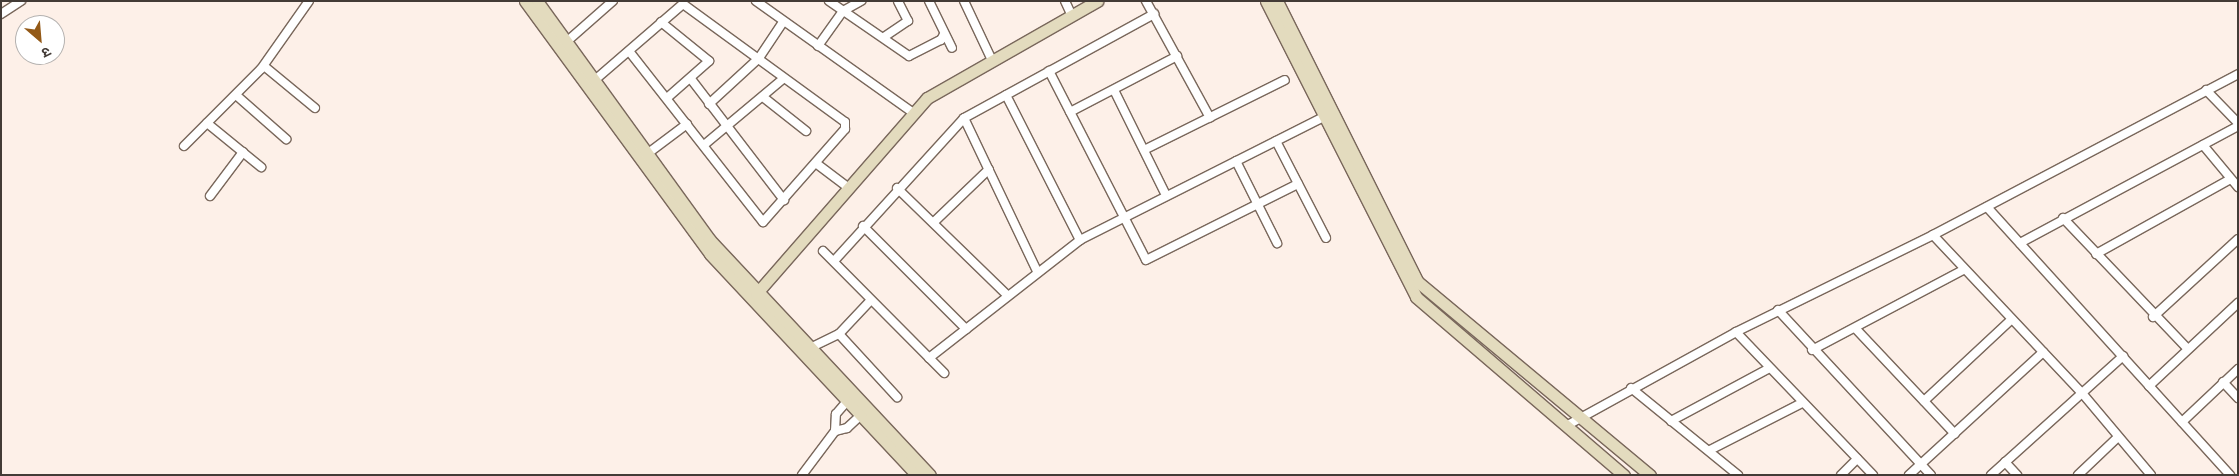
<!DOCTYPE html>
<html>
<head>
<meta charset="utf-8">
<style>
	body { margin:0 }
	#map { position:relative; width:2239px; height:476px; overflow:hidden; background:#fdf0e8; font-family:Barlow,"Noto Sans Devanagari",sans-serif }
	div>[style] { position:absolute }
	.roads { filter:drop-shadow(1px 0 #79675b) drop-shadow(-1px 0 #79675b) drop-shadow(0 1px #79675b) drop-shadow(0 -1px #79675b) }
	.street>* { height:8px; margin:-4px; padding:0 4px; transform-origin:4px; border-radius:4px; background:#fff }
	.secondary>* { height:11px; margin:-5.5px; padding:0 5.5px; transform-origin:5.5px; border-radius:5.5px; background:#e3dbbe }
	span { translate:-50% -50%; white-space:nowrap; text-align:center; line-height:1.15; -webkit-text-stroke:4.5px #fff; paint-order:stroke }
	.frame { position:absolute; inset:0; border:2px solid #433b36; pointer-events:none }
	.north { position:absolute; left:15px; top:15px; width:50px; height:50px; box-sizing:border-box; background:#fff; border:1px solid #b4b1af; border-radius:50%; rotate:153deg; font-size:14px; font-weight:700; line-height:20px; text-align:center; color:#433b36 }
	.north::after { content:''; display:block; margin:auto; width:18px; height:22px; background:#935917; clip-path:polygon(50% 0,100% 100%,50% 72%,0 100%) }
</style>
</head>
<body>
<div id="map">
	<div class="roads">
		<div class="street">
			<i style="left:756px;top:1px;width:191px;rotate:35.4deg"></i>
			<i style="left:829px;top:1px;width:97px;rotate:34.5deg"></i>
			<i style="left:909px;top:56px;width:36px;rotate:-27deg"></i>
			<i style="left:941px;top:40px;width:7px;rotate:-63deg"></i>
			<i style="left:929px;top:1px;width:52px;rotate:63.9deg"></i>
			<i style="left:964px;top:1px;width:63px;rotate:64.7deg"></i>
			<i style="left:1065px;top:1px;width:14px;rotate:65deg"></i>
			<i style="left:1146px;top:1px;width:133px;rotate:61.3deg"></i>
			<i style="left:1px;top:14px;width:24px;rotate:-33deg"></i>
			<i style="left:661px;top:22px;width:62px;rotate:39.1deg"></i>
			<i style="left:709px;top:61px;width:56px;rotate:138.6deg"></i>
			<i style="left:884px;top:37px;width:29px;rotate:-34deg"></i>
			<i style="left:908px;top:21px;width:22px;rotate:-117deg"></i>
			<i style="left:564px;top:44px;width:65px;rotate:-41.3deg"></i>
			<i style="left:818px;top:46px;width:43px;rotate:-54.5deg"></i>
			<i style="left:843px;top:11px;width:21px;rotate:-29deg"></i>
			<i style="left:264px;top:66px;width:66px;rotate:39.5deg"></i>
			<i style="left:1049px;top:71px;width:212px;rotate:62.8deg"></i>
			<i style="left:1146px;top:260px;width:170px;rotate:-26.6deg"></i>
			<i style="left:596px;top:79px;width:115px;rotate:-40.8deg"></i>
			<i style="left:683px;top:4px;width:200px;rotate:36.1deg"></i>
			<i style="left:845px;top:122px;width:7px;rotate:90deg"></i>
			<i style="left:845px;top:129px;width:124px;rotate:131.4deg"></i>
			<i style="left:763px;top:222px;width:217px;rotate:-128.1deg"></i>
			<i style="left:691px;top:79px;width:153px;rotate:52.5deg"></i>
			<i style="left:1114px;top:90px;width:117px;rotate:63.7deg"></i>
			<i style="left:2206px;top:90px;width:46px;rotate:45.9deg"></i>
			<i style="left:236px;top:95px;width:67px;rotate:41.3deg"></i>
			<i style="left:1006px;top:95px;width:163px;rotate:63deg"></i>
			<i style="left:763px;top:97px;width:55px;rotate:38.3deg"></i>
			<i style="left:709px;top:104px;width:68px;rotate:-42.6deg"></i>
			<i style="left:759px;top:58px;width:43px;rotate:-56.3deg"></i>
			<i style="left:1070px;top:112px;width:121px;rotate:-27.6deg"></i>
			<i style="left:964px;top:118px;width:170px;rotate:64.5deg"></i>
			<i style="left:207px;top:123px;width:70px;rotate:39.2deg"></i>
			<i style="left:1276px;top:141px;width:109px;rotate:62.7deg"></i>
			<i style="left:704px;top:145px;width:104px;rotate:-39.9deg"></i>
			<i style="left:2203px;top:145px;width:55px;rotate:50.2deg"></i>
			<i style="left:184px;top:146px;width:109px;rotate:-45deg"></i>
			<i style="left:261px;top:69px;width:83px;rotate:-54.8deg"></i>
			<i style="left:1144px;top:150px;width:157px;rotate:-26.4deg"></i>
			<i style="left:647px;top:154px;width:50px;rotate:-36.9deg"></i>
			<i style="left:1236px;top:161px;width:92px;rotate:63.4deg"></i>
			<i style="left:817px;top:164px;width:39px;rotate:37deg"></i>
			<i style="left:897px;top:188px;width:153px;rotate:44.2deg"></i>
			<i style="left:210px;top:196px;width:55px;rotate:-53.1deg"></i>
			<i style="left:1987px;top:207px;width:362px;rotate:47.8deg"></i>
			<i style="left:2063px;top:218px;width:180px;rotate:46.4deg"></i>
			<i style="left:934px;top:222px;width:76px;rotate:-43.9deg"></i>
			<i style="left:863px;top:226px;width:146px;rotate:45deg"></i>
			<i style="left:1933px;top:235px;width:217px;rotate:46.7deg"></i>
			<i style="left:2082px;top:393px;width:107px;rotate:49.9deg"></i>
			<i style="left:2020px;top:243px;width:247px;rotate:-28.2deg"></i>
			<i style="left:823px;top:251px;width:172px;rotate:45.2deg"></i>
			<i style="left:2096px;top:254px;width:154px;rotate:-29.1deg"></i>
			<i style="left:834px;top:261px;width:193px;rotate:-47.7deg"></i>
			<i style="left:964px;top:118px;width:217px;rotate:-28.7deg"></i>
			<i style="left:1778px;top:310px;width:225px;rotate:47.2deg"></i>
			<i style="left:2153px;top:317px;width:115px;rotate:-42.5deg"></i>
			<i style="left:1856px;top:329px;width:144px;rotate:46.7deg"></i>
			<i style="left:1736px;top:332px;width:198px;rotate:46.2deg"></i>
			<i style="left:839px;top:334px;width:86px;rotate:47.4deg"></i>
			<i style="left:812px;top:347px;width:30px;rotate:-26deg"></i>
			<i style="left:839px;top:334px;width:45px;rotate:-46.8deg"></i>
			<i style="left:1812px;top:350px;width:171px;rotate:-27.9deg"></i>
			<i style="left:929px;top:358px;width:192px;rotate:-38deg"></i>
			<i style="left:1080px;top:240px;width:272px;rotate:-26.8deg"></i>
			<i style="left:2223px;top:382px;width:22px;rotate:47deg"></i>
			<i style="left:2149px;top:386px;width:122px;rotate:-43deg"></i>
			<i style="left:1631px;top:388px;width:138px;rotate:39.1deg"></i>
			<i style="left:1924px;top:401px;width:120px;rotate:-43deg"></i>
			<i style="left:1671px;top:421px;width:112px;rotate:-28.2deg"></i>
			<i style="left:2182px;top:422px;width:77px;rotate:-43.4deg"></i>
			<i style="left:1566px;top:426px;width:194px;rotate:-28.9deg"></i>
			<i style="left:1736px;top:332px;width:220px;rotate:-26.2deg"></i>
			<i style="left:1933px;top:235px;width:345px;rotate:-27.8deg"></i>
			<i style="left:835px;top:431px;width:12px;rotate:-14deg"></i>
			<i style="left:847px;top:428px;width:23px;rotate:-43deg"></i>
			<i style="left:1710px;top:450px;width:103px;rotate:-27.1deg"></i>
			<i style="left:2005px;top:462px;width:18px;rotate:47deg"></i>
			<i style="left:802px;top:475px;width:55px;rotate:-53.1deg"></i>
			<i style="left:835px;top:431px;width:17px;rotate:-87deg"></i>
			<i style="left:836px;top:414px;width:21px;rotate:-49deg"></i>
			<i style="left:1841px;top:475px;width:23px;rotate:-45deg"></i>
			<i style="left:1909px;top:475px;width:182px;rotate:-42.5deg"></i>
			<i style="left:1991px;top:475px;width:178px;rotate:-42deg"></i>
			<i style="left:2078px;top:475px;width:55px;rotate:-43.5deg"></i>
		</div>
		<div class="secondary">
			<i style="left:525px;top:1px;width:313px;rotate:53.8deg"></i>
			<i style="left:710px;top:254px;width:303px;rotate:46.9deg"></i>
			<i style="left:537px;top:1px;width:294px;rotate:54.1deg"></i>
			<i style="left:709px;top:239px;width:323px;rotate:46.9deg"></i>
			<i style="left:1266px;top:1px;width:332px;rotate:63.1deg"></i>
			<i style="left:1416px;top:297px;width:274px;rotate:40.6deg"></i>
			<i style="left:1277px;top:1px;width:314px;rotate:63.4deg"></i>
			<i style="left:1418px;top:282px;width:302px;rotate:39.8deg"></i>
			<i style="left:756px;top:294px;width:260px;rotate:-48.9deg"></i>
			<i style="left:927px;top:98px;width:196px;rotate:-29.7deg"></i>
		</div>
	</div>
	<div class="frame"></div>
	<div class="north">उ</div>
</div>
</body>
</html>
